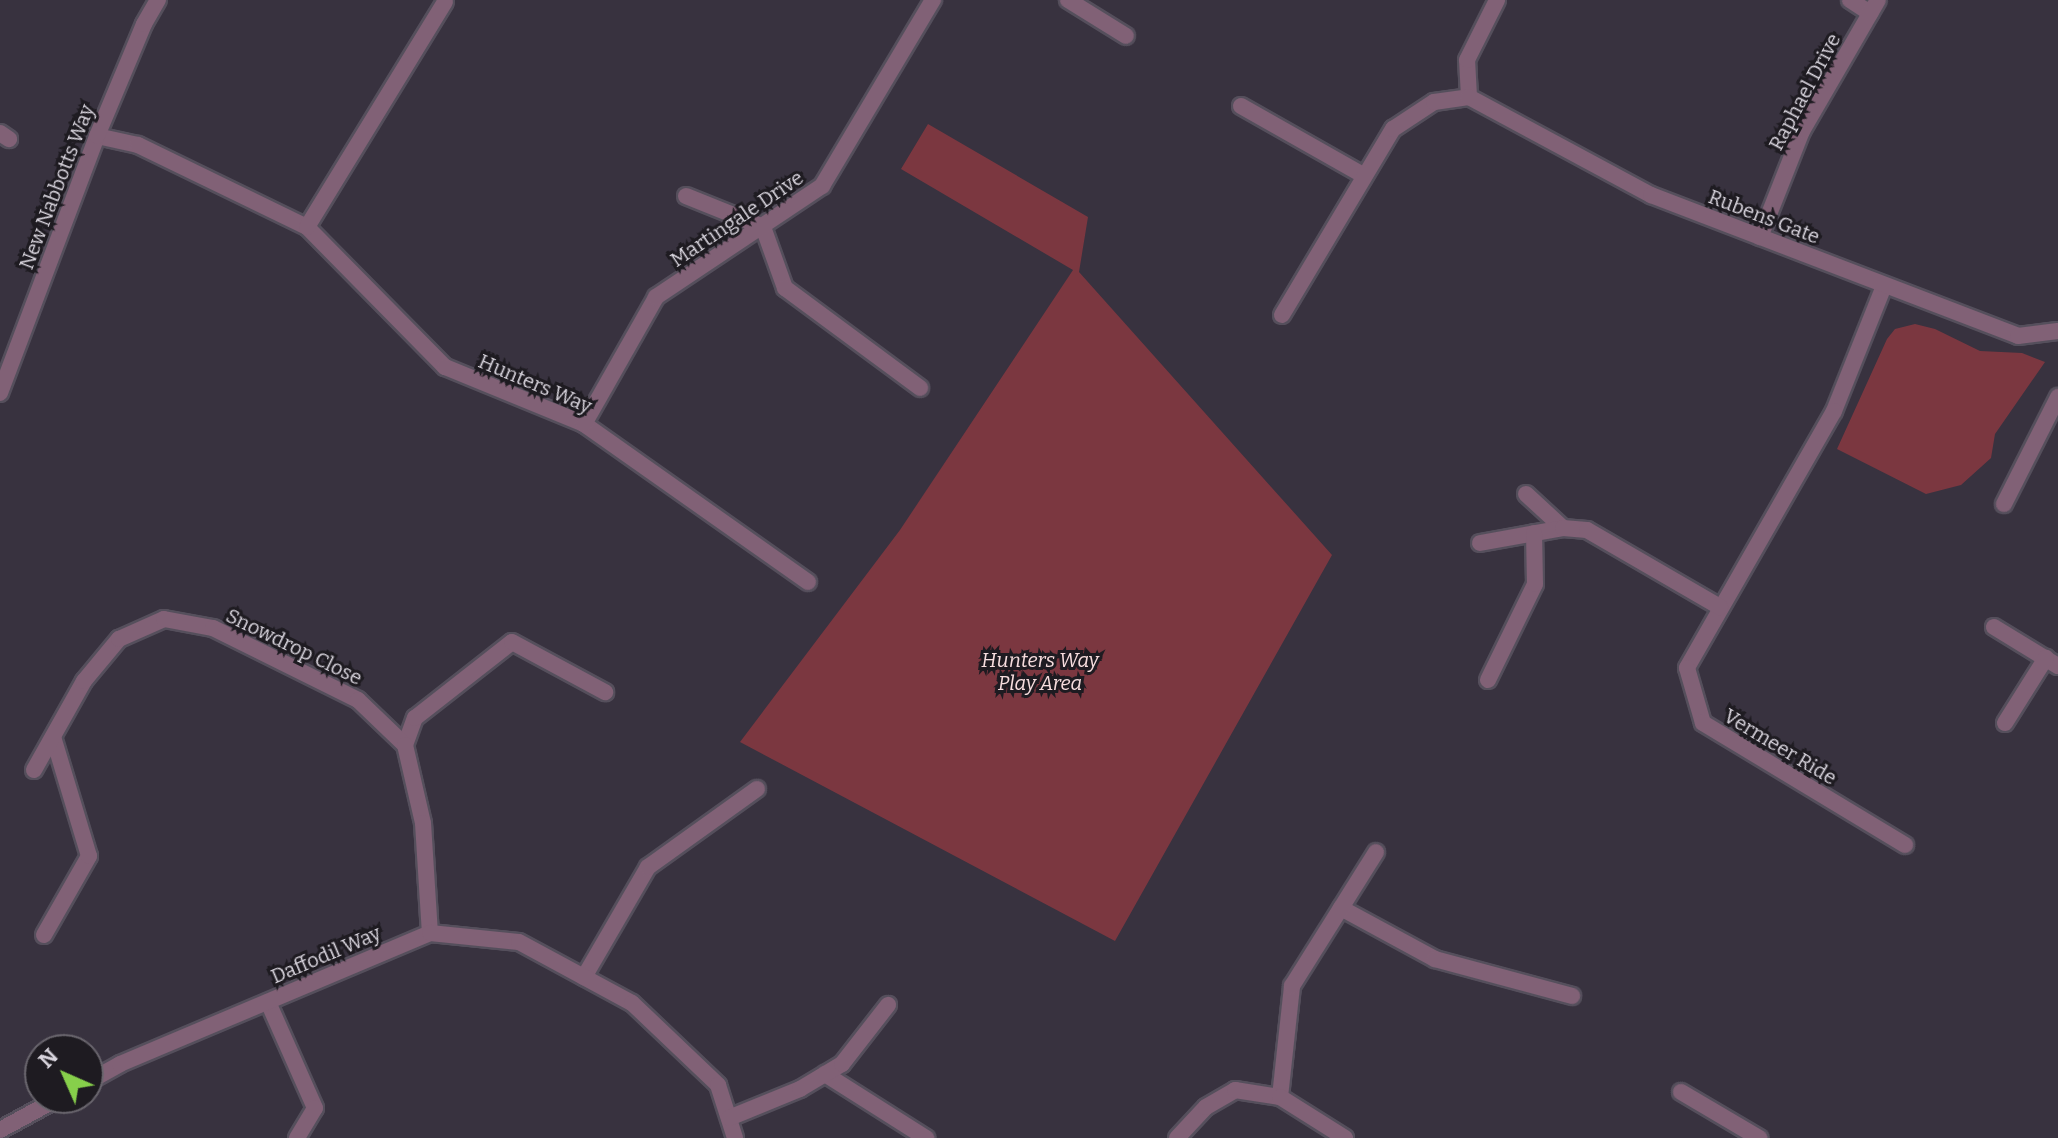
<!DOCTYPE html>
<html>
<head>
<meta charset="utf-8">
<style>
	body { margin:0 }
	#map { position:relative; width:2058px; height:1138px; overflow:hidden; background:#38323f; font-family:Bitter,serif }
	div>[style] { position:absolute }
	.green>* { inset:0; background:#7b3740 }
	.roads { filter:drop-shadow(2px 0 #554f5c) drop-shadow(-2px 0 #554f5c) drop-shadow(0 2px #554f5c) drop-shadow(0 -2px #554f5c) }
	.service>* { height:16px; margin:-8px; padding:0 8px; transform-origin:8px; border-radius:8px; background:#816176 }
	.minor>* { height:16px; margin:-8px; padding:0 8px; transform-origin:8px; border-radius:8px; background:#816176 }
	.tertiary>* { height:16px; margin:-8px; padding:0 8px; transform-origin:8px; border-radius:8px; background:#816176 }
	span { translate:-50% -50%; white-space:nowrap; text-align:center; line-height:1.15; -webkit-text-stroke:6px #1e1b21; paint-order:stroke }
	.street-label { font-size:20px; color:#d9d5de }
	.park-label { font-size:20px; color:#f7ddde; font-style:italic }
	.north { position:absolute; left:24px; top:1034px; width:80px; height:80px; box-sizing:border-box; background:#1e1b21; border:2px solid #69656d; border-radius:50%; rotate:315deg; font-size:22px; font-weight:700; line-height:32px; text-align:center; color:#d9d5de }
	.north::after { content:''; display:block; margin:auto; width:28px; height:36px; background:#87cf4b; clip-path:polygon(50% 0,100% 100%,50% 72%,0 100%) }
</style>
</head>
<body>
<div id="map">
	<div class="green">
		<i style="clip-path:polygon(928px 124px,1088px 217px,1079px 272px,1332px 555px,1115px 941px,740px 742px,900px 530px,1073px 270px,901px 169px)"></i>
		<i style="clip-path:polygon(1915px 324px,1935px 329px,1980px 351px,2022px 353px,2045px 362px,1995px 434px,1991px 458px,1961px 485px,1926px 494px,1837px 449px,1887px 339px,1895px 329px)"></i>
	</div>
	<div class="roads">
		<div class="service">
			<i style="left:1068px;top:0;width:68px;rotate:31.8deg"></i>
			<i style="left:686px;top:196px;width:83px;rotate:21.9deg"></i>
			<i style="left:763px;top:227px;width:65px;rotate:70.2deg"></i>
			<i style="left:785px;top:288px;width:168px;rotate:36.5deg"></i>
			<i style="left:405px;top:745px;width:29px;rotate:-70deg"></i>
			<i style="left:415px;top:718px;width:123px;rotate:-38.1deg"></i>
			<i style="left:512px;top:642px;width:106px;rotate:28.3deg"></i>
			<i style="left:44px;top:935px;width:91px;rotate:-60.3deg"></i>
			<i style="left:89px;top:856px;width:124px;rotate:-106.8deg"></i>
			<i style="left:268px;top:1002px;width:116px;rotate:66.1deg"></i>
			<i style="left:315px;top:1108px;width:35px;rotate:121deg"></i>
			<i style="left:825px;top:1074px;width:120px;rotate:32.4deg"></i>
		</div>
		<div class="minor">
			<i style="left:1850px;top:0;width:24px;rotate:33deg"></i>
			<i style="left:1469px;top:97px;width:37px;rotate:-93deg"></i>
			<i style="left:1467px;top:60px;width:67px;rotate:-63.4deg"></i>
			<i style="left:1241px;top:106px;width:140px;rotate:29.5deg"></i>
			<i style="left:0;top:133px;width:11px;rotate:34deg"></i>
			<i style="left:97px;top:136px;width:42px;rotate:12.4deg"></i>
			<i style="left:138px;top:145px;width:188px;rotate:25.9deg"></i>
			<i style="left:307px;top:227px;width:197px;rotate:45.4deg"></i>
			<i style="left:445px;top:367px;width:150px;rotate:22.3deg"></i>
			<i style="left:584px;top:424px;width:274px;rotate:35.2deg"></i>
			<i style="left:307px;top:227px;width:264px;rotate:-58.5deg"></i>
			<i style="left:1760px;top:237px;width:114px;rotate:-68.4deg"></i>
			<i style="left:1802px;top:131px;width:151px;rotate:-59.9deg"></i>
			<i style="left:1884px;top:286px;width:135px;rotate:111.8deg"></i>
			<i style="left:1834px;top:411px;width:296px;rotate:119.8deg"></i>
			<i style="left:1687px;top:668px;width:57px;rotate:73.8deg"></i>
			<i style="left:1703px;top:723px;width:236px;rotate:31.1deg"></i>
			<i style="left:1282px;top:315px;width:217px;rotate:-59.2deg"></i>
			<i style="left:1393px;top:129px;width:49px;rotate:-33.4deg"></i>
			<i style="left:1434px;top:102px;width:35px;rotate:-8deg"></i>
			<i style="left:1469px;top:97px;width:207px;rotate:28.3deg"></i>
			<i style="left:1651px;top:195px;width:393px;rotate:21deg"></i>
			<i style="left:2018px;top:336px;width:40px;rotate:-7.1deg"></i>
			<i style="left:584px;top:424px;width:146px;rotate:-60.4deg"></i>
			<i style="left:656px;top:297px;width:200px;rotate:-33.8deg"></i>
			<i style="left:822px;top:186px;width:217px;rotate:-59.2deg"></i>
			<i style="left:1526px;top:494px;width:50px;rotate:42.6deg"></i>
			<i style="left:2004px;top:504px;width:120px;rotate:-63.2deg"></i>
			<i style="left:1480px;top:543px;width:84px;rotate:-10.2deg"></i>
			<i style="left:1563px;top:528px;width:24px;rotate:5deg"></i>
			<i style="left:1587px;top:530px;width:154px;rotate:30.1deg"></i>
			<i style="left:1994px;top:627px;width:75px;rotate:31.4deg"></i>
			<i style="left:1488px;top:680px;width:107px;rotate:-63.9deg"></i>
			<i style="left:1535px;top:584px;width:51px;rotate:-91.1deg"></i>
			<i style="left:2005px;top:723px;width:77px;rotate:-57.8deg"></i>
			<i style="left:34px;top:770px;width:102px;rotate:-60.7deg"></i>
			<i style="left:84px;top:681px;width:55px;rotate:-50.2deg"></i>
			<i style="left:119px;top:639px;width:49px;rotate:-24deg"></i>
			<i style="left:164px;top:619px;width:50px;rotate:10.4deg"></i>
			<i style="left:213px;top:628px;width:162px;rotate:26.4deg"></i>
			<i style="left:358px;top:700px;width:65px;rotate:43.8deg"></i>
			<i style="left:405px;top:745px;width:80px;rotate:77deg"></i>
			<i style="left:423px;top:823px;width:110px;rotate:86.4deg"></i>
			<i style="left:1341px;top:908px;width:107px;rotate:28.5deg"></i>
			<i style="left:1435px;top:959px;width:142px;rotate:15.1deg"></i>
			<i style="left:584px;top:977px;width:127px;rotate:-59.8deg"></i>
			<i style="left:648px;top:867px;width:134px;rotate:-35.6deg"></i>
			<i style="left:88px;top:1082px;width:37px;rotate:-29deg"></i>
			<i style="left:120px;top:1064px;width:337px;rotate:-22.9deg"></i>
			<i style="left:430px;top:933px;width:89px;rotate:5.8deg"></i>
			<i style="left:519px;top:942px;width:128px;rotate:28.4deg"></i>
			<i style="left:632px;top:1003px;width:119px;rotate:43.6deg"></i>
			<i style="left:718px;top:1085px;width:56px;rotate:72.2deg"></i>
			<i style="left:1681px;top:1092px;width:91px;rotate:30.5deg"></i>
			<i style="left:1280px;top:1097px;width:112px;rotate:-83.8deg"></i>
			<i style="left:1292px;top:986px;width:158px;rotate:-57.9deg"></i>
			<i style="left:729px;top:1118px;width:77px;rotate:-22.2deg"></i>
			<i style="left:800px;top:1089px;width:49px;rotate:-30.8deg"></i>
			<i style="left:842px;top:1064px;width:75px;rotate:-52.1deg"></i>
			<i style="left:0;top:1130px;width:67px;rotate:-28.5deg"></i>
			<i style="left:1177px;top:1138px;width:42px;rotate:-46.9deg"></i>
			<i style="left:1206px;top:1107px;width:34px;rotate:-30deg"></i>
			<i style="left:1235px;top:1090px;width:46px;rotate:8.8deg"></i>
			<i style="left:1280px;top:1097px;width:77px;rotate:32.2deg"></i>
		</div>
		<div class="tertiary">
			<i style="left:0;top:393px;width:275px;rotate:-69.3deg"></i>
			<i style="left:97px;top:136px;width:121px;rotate:-67.2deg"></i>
			<i style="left:144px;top:24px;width:28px;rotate:-60deg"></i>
		</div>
	</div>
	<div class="street-label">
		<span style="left:1805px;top:92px;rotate:-62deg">Raphael Drive</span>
		<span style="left:57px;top:187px;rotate:-69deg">New Nabbotts Way</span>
		<span style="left:1764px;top:217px;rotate:21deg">Rubens Gate</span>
		<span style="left:737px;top:219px;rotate:-34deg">Martingale Drive</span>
		<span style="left:535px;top:384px;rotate:23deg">Hunters Way</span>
		<span style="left:294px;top:647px;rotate:26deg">Snowdrop Close</span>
		<span style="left:1780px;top:747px;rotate:31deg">Vermeer Ride</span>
		<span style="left:326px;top:955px;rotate:-23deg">Daffodil Way</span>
	</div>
	<div class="park-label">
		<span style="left:1040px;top:672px">Hunters Way<br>Play Area</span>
	</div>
	<div class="north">N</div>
</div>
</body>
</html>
